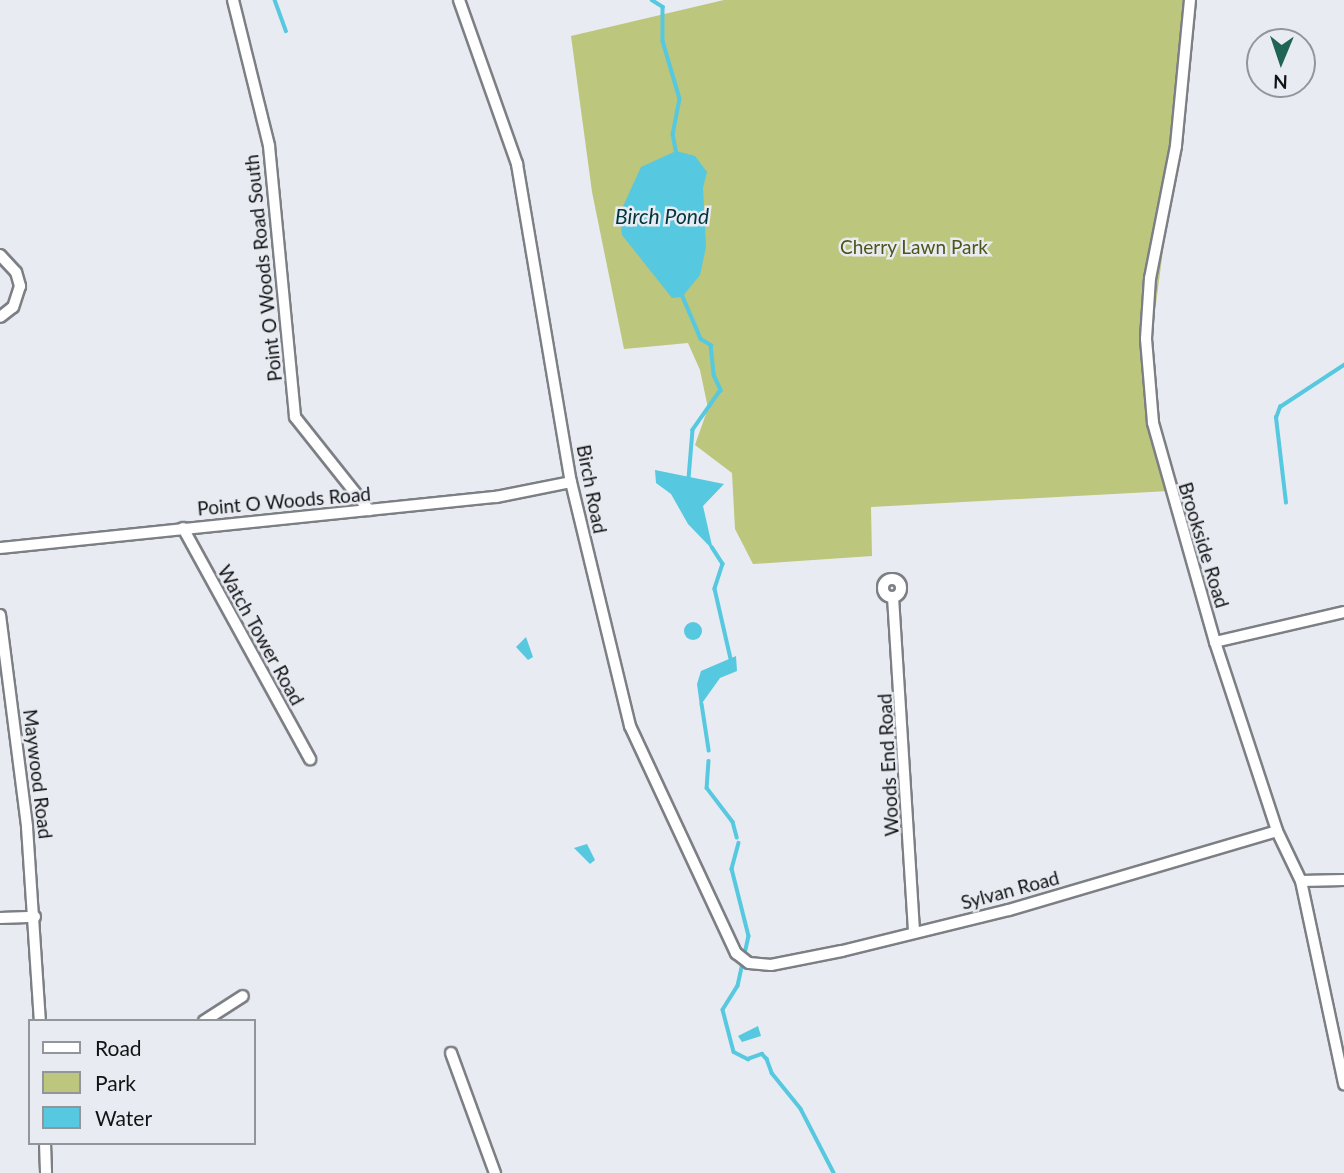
<!DOCTYPE html>
<html>
<head>
<meta charset="utf-8">
<style>
	body { margin:0 }
	#map { position:relative; width:1344px; height:1173px; overflow:hidden; background:#e8ebf1; font-family:Lato,sans-serif }
	div>[style] { position:absolute }
	.green>* { inset:0; background:#bcc67c }
	.water>* { inset:0; background:#56c8df }
	.round { border-radius:50% }
	.stream>* { height:3.5px; margin:-1.75px; padding:0 1.75px; transform-origin:1.75px; border-radius:1.75px; background:#56c8df }
	.roads { filter:drop-shadow(2px 0 #7c7f84) drop-shadow(-2px 0 #7c7f84) drop-shadow(0 2px #7c7f84) drop-shadow(0 -2px #7c7f84) }
	.minor>* { height:10px; margin:-5px; padding:0 5px; transform-origin:5px; border-radius:5px; background:#fff }
	.minor>.ring { margin:-5px; padding:0; box-sizing:content-box; background:none; border:10px solid #fff; border-radius:50% }
	span { translate:-50% -50%; white-space:nowrap; text-align:center; line-height:1.15; -webkit-text-stroke:5px #e8ebf1; paint-order:stroke }
	.park-label { font-size:19px; color:#4f5418 }
	.street-label { font-size:19px; color:#121315 }
	.water-label { font-size:21px; color:#00363f; font-style:italic }
	.legend { position:absolute; left:28px; top:1019px; width:228px; height:126px; box-sizing:border-box; background:#e8ebf1; border:2px solid #929599; margin:0; padding:9px 12px; list-style:none; font-size:21px; color:#121315 }
	.legend li { display:flex; align-items:center; gap:14px; height:35px }
	.legend b { width:35px; border:2px solid #929599 }
	.north { position:absolute; left:1246px; top:28px; width:70px; height:70px; box-sizing:border-box; background:#e8ebf1; border:2px solid #929599; border-radius:50%; rotate:182deg; font-size:19px; font-weight:700; line-height:28px; text-align:center; color:#121315 }
	.north::after { content:''; display:block; margin:auto; width:24px; height:32px; background:#206455; clip-path:polygon(50% 0,100% 100%,50% 72%,0 100%) }
</style>
</head>
<body>
<div id="map">
	<div class="green">
		<i style="clip-path:polygon(724px 0,1196px 0,1148px 364px,1169px 491px,871px 507px,872px 556px,753px 564px,735px 529px,732px 473px,695px 445px,708px 408px,700px 370px,688px 343px,624px 349px,592px 192px,571px 36px)"></i>
	</div>
	<div class="water">
		<i style="clip-path:polygon(676px 151px,695px 156px,707px 172px,703px 188px,706px 247px,700px 275px,682px 297px,672px 298px,622px 235px,619px 215px,641px 167px)"></i>
		<i style="clip-path:polygon(655px 470px,724px 484px,703px 506px,713px 550px,688px 524px,671px 494px,656px 483px)"></i>
		<i class="round" style="left:684px;top:622px;width:18px;height:18px"></i>
		<i style="clip-path:polygon(526px 637px,533px 657px,528px 660px,516px 647px)"></i>
		<i style="clip-path:polygon(736px 656px,737px 671px,720px 678px,700px 706px,697px 684px,701px 671px)"></i>
		<i style="clip-path:polygon(587px 844px,595px 860px,590px 864px,574px 848px)"></i>
		<i style="clip-path:polygon(758px 1026px,761px 1036px,742px 1042px,738px 1036px)"></i>
	</div>
	<div class="stream">
		<i style="left:275px;top:0;width:33px;rotate:70deg"></i>
		<i style="left:652px;top:0;width:13px;rotate:32deg"></i>
		<i style="left:663px;top:7px;width:34px;rotate:90deg"></i>
		<i style="left:663px;top:41px;width:60px;rotate:73.7deg"></i>
		<i style="left:680px;top:99px;width:36px;rotate:101deg"></i>
		<i style="left:673px;top:134px;width:21px;rotate:79deg"></i>
		<i style="left:681px;top:292px;width:51px;rotate:66.9deg"></i>
		<i style="left:701px;top:339px;width:12px;rotate:31deg"></i>
		<i style="left:711px;top:345px;width:30px;rotate:84deg"></i>
		<i style="left:714px;top:375px;width:17px;rotate:65deg"></i>
		<i style="left:721px;top:390px;width:49px;rotate:125deg"></i>
		<i style="left:693px;top:430px;width:49px;rotate:94.7deg"></i>
		<i style="left:1286px;top:503px;width:86px;rotate:-96.7deg"></i>
		<i style="left:1276px;top:418px;width:12px;rotate:-70deg"></i>
		<i style="left:1280px;top:407px;width:77px;rotate:-33.3deg"></i>
		<i style="left:712px;top:547px;width:20px;rotate:57deg"></i>
		<i style="left:723px;top:564px;width:26px;rotate:108deg"></i>
		<i style="left:715px;top:589px;width:72px;rotate:77.1deg"></i>
		<i style="left:702px;top:704px;width:47px;rotate:81.3deg"></i>
		<i style="left:709px;top:761px;width:27px;rotate:94deg"></i>
		<i style="left:707px;top:788px;width:43px;rotate:52.6deg"></i>
		<i style="left:733px;top:822px;width:16px;rotate:75deg"></i>
		<i style="left:739px;top:843px;width:27px;rotate:105deg"></i>
		<i style="left:732px;top:869px;width:69px;rotate:75.8deg"></i>
		<i style="left:749px;top:936px;width:51px;rotate:102.4deg"></i>
		<i style="left:738px;top:986px;width:28px;rotate:122deg"></i>
		<i style="left:723px;top:1010px;width:43px;rotate:75.3deg"></i>
		<i style="left:734px;top:1052px;width:16px;rotate:27deg"></i>
		<i style="left:748px;top:1059px;width:15px;rotate:-20deg"></i>
		<i style="left:762px;top:1054px;width:7px;rotate:45deg"></i>
		<i style="left:767px;top:1059px;width:15px;rotate:70deg"></i>
		<i style="left:772px;top:1073px;width:46px;rotate:51.1deg"></i>
		<i style="left:801px;top:1109px;width:72px;rotate:62.7deg"></i>
	</div>
	<div class="roads">
		<div class="minor">
			<i style="left:233px;top:0;width:150px;rotate:76.1deg"></i>
			<i style="left:269px;top:146px;width:272px;rotate:84.5deg"></i>
			<i style="left:295px;top:417px;width:119px;rotate:51.5deg"></i>
			<i style="left:459px;top:0;width:174px;rotate:70.5deg"></i>
			<i style="left:517px;top:164px;width:323px;rotate:80.4deg"></i>
			<i style="left:571px;top:482px;width:251px;rotate:76.4deg"></i>
			<i style="left:630px;top:726px;width:251px;rotate:65deg"></i>
			<i style="left:736px;top:953px;width:16px;rotate:38deg"></i>
			<i style="left:749px;top:963px;width:22px;rotate:5deg"></i>
			<i style="left:771px;top:965px;width:72px;rotate:-11.2deg"></i>
			<i style="left:842px;top:951px;width:172px;rotate:-13.8deg"></i>
			<i style="left:1009px;top:910px;width:279px;rotate:-16.4deg"></i>
			<i style="left:1190px;top:0;width:147px;rotate:95.5deg"></i>
			<i style="left:1176px;top:146px;width:135px;rotate:101.1deg"></i>
			<i style="left:1150px;top:278px;width:61px;rotate:93.8deg"></i>
			<i style="left:1146px;top:339px;width:84px;rotate:85.2deg"></i>
			<i style="left:1153px;top:423px;width:228px;rotate:74.2deg"></i>
			<i style="left:1215px;top:642px;width:199px;rotate:71.8deg"></i>
			<i style="left:1277px;top:831px;width:55px;rotate:64.4deg"></i>
			<i style="left:1301px;top:881px;width:208px;rotate:78deg"></i>
			<i style="left:0;top:255px;width:23px;rotate:47deg"></i>
			<i style="left:16px;top:272px;width:15px;rotate:74deg"></i>
			<i style="left:20px;top:286px;width:22px;rotate:108deg"></i>
			<i style="left:13px;top:307px;width:16px;rotate:142deg"></i>
			<i style="left:183px;top:528px;width:264px;rotate:61.2deg"></i>
			<i style="left:0;top:548px;width:499px;rotate:-5.9deg"></i>
			<i style="left:496px;top:497px;width:76px;rotate:-11.3deg"></i>
			<i class="ring" style="left:883px;top:579px;width:8px;height:8px"></i>
			<i style="left:893px;top:597px;width:335px;rotate:86.4deg"></i>
			<i style="left:0;top:615px;width:214px;rotate:82.7deg"></i>
			<i style="left:27px;top:827px;width:194px;rotate:86.2deg"></i>
			<i style="left:1215px;top:642px;width:132px;rotate:-13.1deg"></i>
			<i style="left:1301px;top:881px;width:43px;rotate:-1.3deg"></i>
			<i style="left:0;top:918px;width:35px;rotate:-2deg"></i>
			<i style="left:204px;top:1021px;width:46px;rotate:-32.7deg"></i>
			<i style="left:451px;top:1053px;width:128px;rotate:69.9deg"></i>
			<i style="left:45px;top:1143px;width:30px;rotate:88deg"></i>
		</div>
	</div>
	<div class="park-label">
		<span style="left:914px;top:247px">Cherry Lawn Park</span>
	</div>
	<div class="street-label">
		<span style="left:263px;top:268px;rotate:-96deg">Point O Woods Road South</span>
		<span style="left:592px;top:489px;rotate:79deg">Birch Road</span>
		<span style="left:284px;top:501px;rotate:-5deg">Point O Woods Road</span>
		<span style="left:1204px;top:545px;rotate:73deg">Brookside Road</span>
		<span style="left:261px;top:635px;rotate:61deg">Watch Tower Road</span>
		<span style="left:888px;top:765px;rotate:-93deg">Woods End Road</span>
		<span style="left:38px;top:774px;rotate:83deg">Maywood Road</span>
		<span style="left:1010px;top:890px;rotate:-15deg">Sylvan Road</span>
	</div>
	<div class="water-label">
		<span style="left:662px;top:216px">Birch Pond</span>
	</div>
	<ul class="legend">
	<li><b style="height:9px;background:#fff"></b>Road</li>
	<li><b style="height:19px;background:#bcc67c"></b>Park</li>
	<li><b style="height:19px;background:#56c8df"></b>Water</li>
	</ul>
	<div class="north">N</div>
</div>
</body>
</html>
